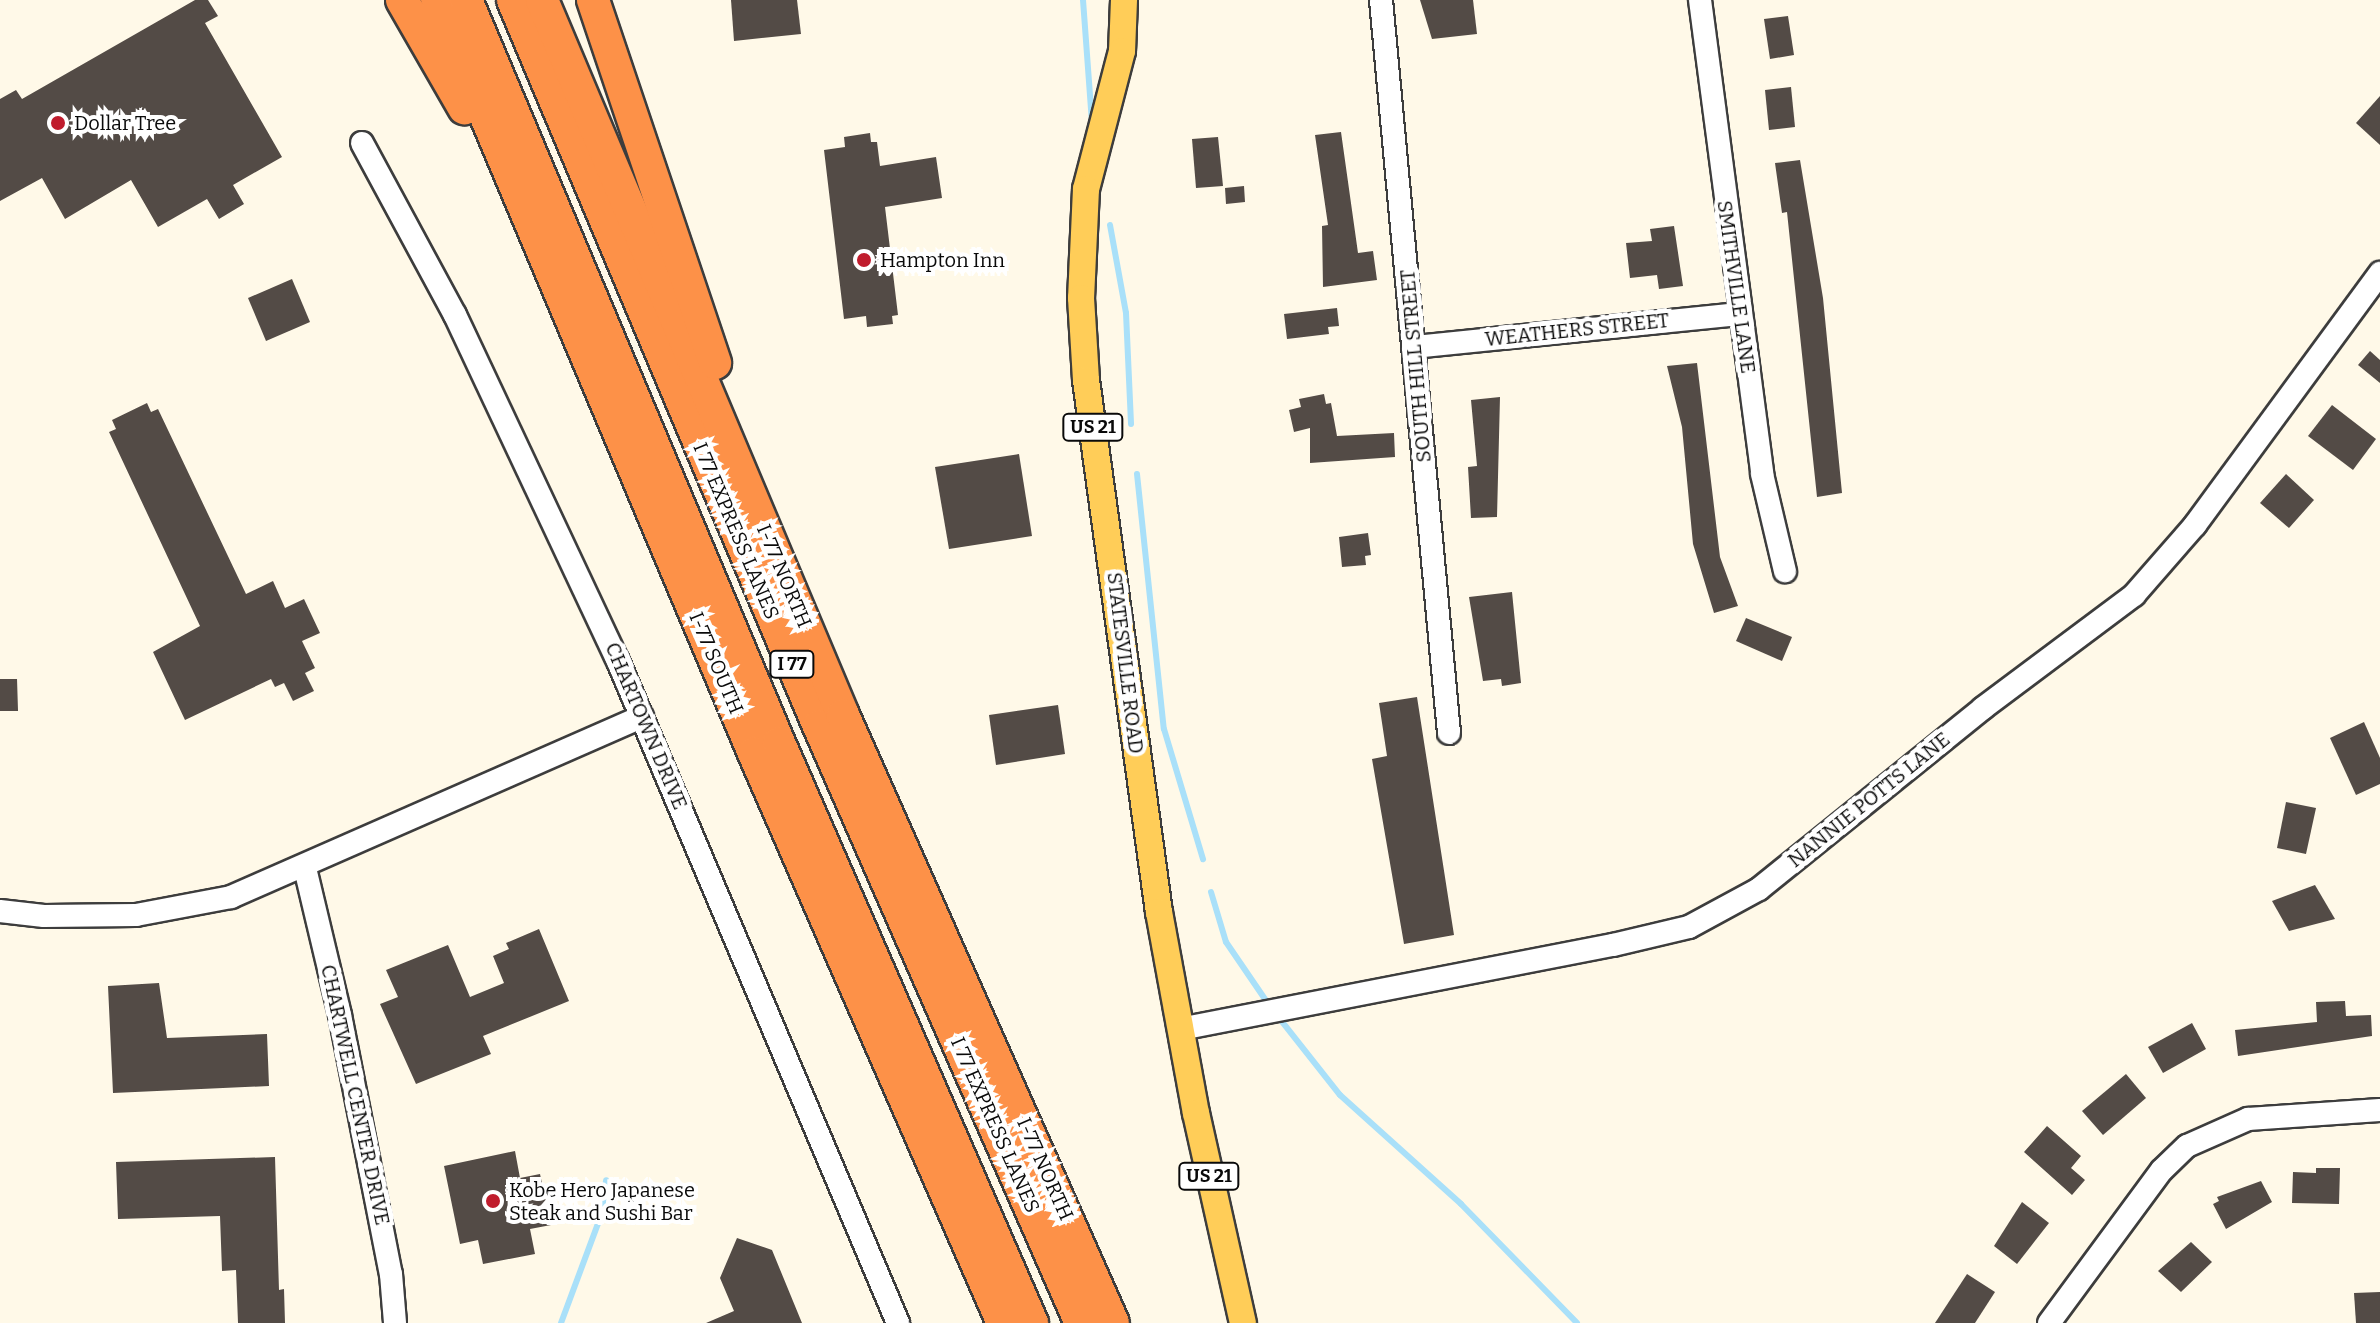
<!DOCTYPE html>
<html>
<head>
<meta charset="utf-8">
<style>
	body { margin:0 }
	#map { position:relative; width:2380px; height:1323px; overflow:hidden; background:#fff9e8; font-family:Bitter,serif }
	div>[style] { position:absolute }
	.stream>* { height:6px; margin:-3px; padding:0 3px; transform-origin:3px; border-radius:3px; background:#a9e0f9 }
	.building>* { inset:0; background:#534b46 }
	.roads { filter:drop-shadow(2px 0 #3d3d3d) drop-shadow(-2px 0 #3d3d3d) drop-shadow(0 2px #3d3d3d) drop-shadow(0 -2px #3d3d3d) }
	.minor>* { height:22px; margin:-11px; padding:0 11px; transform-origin:11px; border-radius:11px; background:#fff }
	.major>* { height:26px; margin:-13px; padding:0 13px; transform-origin:13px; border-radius:13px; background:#ffcd58 }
	.highway>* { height:32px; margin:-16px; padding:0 16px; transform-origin:16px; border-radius:16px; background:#fd9148 }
	.dots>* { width:22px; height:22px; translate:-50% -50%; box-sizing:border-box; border:4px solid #fff; border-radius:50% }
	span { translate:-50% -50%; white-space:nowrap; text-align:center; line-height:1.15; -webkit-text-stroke:8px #fff; paint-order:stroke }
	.shield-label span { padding:2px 6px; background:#fff; border:2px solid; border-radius:6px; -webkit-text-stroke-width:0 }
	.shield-label { font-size:18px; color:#0a0a0a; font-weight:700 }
	.poi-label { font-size:20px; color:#0a0a0a }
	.left { translate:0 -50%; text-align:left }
	.street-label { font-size:20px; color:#0a0a0a }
</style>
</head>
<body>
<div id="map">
	<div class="stream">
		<i style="left:1083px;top:0;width:124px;rotate:85.8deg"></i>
		<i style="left:1110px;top:225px;width:89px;rotate:79.7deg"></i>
		<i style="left:1126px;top:313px;width:111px;rotate:87.4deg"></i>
		<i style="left:1137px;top:474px;width:256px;rotate:84deg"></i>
		<i style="left:1164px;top:729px;width:136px;rotate:73.3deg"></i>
		<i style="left:1211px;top:892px;width:52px;rotate:73.3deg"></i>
		<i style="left:1226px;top:942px;width:76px;rotate:55.7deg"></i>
		<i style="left:1276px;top:1014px;width:103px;rotate:51.7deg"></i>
		<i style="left:1340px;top:1095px;width:163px;rotate:42deg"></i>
		<i style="left:1461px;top:1204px;width:166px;rotate:45.7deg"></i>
		<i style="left:561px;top:1323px;width:117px;rotate:-69.6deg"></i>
		<i style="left:602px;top:1213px;width:33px;rotate:-83deg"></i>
	</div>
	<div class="building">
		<i style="clip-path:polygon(195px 0,208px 0,218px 16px,205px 23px,282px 157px,233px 185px,244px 204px,219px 219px,207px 199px,158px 227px,131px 180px,65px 219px,42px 178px,0 201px,0 99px,16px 90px,22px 99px)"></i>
		<i style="clip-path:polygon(731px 0,797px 0,801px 34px,734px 41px)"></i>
		<i style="clip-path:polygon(1420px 0,1473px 0,1477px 34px,1432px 39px)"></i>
		<i style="clip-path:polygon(1788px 16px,1794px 55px,1770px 59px,1764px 19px)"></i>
		<i style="clip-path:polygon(1791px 87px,1795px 127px,1769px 130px,1765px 90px)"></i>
		<i style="clip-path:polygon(2380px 96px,2380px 145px,2356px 123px)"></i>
		<i style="clip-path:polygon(1341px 132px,1358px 253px,1373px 251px,1377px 280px,1323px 287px,1322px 226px,1328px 225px,1315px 135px)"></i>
		<i style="clip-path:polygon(870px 133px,871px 142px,877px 142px,880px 166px,936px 157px,942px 198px,885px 207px,898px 315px,892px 316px,893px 324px,867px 327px,866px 316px,844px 319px,824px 150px,845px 147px,844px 137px)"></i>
		<i style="clip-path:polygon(1218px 137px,1223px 186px,1196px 188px,1192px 139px)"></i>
		<i style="clip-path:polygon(1800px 160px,1823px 298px,1842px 493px,1817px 497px,1787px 212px,1782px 213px,1775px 163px)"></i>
		<i style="clip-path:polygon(1244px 186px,1245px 202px,1226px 204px,1225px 188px)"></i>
		<i style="clip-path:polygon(1674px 226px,1683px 286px,1659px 289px,1657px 275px,1630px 278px,1626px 243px,1652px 241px,1650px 229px)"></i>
		<i style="clip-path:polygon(292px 279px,310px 322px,266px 341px,248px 298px)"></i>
		<i style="clip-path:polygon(1337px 308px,1339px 326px,1328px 327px,1329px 334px,1287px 339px,1284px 314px)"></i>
		<i style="clip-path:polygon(2370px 351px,2380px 360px,2380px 383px,2358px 365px)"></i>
		<i style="clip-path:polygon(1697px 363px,1720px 557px,1738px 606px,1714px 613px,1693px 544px,1682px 427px,1667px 366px)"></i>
		<i style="clip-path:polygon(1324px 394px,1326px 404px,1331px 403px,1337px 436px,1394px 433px,1395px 457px,1310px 463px,1310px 428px,1294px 432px,1289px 410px,1301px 407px,1299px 399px)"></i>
		<i style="clip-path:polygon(1500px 397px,1497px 517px,1471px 518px,1468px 467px,1477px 466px,1471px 400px)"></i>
		<i style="clip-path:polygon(147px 403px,151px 412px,158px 409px,246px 594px,273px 581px,285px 608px,304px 599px,320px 633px,302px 641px,315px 668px,305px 673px,314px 691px,293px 701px,284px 683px,275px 687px,271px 679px,185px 720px,153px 652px,200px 626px,109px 432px,116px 429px,112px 420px)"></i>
		<i style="clip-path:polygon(2332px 405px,2376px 439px,2353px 470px,2308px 436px)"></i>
		<i style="clip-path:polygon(1019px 454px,1032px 536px,949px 549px,935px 467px)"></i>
		<i style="clip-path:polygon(2286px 474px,2314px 500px,2289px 528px,2260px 503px)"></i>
		<i style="clip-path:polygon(1368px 533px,1371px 555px,1365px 556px,1366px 565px,1342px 567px,1339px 537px)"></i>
		<i style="clip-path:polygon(1512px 592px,1521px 683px,1502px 686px,1501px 679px,1483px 681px,1469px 597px)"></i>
		<i style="clip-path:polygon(1746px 618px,1792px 637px,1782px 661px,1736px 641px)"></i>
		<i style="clip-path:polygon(0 679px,17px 679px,18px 711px,0 711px)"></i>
		<i style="clip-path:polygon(1417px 697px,1454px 935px,1404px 944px,1372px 759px,1387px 756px,1379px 703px)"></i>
		<i style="clip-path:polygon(1058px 705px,1065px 754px,996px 765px,989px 715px)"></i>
		<i style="clip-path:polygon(2364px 722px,2380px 758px,2380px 784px,2356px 795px,2330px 738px)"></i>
		<i style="clip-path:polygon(2286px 802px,2316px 808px,2306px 854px,2277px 848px)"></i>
		<i style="clip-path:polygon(2315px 885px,2335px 919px,2289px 931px,2272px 901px)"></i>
		<i style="clip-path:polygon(539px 929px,569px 1001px,483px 1036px,491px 1054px,416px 1084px,380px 1004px,398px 997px,386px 970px,448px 945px,470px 997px,504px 983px,493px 956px,509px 949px,506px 943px)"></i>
		<i style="clip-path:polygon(159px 983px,167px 1038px,267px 1034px,269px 1086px,113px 1093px,108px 986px)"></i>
		<i style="clip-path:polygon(2345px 1001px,2346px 1016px,2371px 1015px,2372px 1036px,2238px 1056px,2235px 1030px,2317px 1022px,2316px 1002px)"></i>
		<i style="clip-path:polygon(2192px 1023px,2206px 1049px,2163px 1073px,2148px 1047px)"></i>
		<i style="clip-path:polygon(2126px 1074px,2146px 1098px,2103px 1135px,2082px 1111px)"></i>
		<i style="clip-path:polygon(2047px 1126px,2081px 1156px,2071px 1168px,2085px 1180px,2072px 1195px,2024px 1152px)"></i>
		<i style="clip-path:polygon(515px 1151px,520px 1178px,540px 1174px,551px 1225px,530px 1229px,535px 1254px,483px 1264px,478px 1240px,460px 1244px,444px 1166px)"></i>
		<i style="clip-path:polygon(275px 1157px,279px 1290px,284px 1289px,285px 1323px,238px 1323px,236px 1270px,222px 1271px,220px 1216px,118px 1219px,116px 1162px)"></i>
		<i style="clip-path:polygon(2316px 1168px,2340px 1168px,2339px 1204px,2292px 1203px,2293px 1172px,2316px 1173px)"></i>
		<i style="clip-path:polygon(2261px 1181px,2272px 1202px,2226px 1229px,2213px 1204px,2219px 1201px,2217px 1197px)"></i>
		<i style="clip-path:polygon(2022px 1202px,2049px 1223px,2017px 1264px,1994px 1246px)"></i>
		<i style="clip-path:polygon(737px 1238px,772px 1250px,802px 1323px,706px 1323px,734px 1311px,720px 1278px)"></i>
		<i style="clip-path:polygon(2191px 1242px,2212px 1262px,2181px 1292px,2158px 1271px)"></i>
		<i style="clip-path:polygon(1967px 1274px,1995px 1292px,1975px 1323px,1935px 1323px)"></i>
		<i style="clip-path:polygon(2380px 1292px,2380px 1323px,2356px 1323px,2354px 1293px)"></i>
	</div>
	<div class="roads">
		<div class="minor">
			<i style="left:1381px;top:0;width:736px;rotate:84.7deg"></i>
			<i style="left:1700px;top:0;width:478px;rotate:82.5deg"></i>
			<i style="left:1762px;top:474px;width:100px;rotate:76.7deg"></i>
			<i style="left:362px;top:143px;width:196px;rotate:61.6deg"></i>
			<i style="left:455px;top:315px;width:382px;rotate:64.8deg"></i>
			<i style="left:618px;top:661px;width:719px;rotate:67.07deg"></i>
			<i style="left:1414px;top:347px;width:328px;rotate:-5.8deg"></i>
			<i style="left:305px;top:868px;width:151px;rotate:76.6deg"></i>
			<i style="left:340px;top:1015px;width:264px;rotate:78.9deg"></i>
			<i style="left:391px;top:1274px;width:49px;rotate:85.3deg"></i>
			<i style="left:0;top:911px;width:44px;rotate:6.5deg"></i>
			<i style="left:44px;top:916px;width:92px;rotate:-0.6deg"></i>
			<i style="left:136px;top:915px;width:97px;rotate:-10.7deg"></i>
			<i style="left:231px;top:897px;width:449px;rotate:-23.7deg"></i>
			<i style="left:1180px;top:1029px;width:441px;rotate:-11deg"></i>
			<i style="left:1613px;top:945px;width:78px;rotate:-13.3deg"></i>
			<i style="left:1689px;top:927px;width:80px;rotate:-28.5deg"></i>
			<i style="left:1759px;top:889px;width:288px;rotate:-38.9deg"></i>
			<i style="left:1983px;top:708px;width:189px;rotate:-36.8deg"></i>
			<i style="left:2134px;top:595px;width:93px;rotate:-48.9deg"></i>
			<i style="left:2195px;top:525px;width:313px;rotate:-53.7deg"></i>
			<i style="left:2049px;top:1323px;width:190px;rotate:-53.6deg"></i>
			<i style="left:2162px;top:1170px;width:35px;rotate:-44deg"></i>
			<i style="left:2187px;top:1146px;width:67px;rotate:-23.9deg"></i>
			<i style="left:2248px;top:1119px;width:132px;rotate:-3.9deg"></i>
		</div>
		<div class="major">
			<i style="left:1124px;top:0;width:51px;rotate:92.2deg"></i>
			<i style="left:1122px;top:51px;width:143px;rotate:104.6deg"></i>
			<i style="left:1086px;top:189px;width:109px;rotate:92.6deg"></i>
			<i style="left:1081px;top:298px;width:82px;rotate:86.5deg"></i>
			<i style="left:1086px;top:380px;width:537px;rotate:82.19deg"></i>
			<i style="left:1159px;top:912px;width:204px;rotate:79.6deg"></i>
			<i style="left:1196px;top:1113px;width:215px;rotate:77.4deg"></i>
		</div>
		<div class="highway">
			<i style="left:402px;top:0;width:125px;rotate:60.1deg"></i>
			<i style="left:437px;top:0;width:817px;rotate:67.17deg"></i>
			<i style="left:754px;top:753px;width:622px;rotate:66.4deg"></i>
			<i style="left:466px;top:0;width:806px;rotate:67.16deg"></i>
			<i style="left:779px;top:743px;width:633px;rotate:66.43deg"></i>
			<i style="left:513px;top:0;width:788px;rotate:67.15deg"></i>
			<i style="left:819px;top:726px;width:652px;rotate:66.31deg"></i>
			<i style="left:542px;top:0;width:776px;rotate:67.17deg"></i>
			<i style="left:843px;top:715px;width:665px;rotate:66.06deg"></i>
			<i style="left:593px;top:0;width:383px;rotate:71.4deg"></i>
		</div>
	</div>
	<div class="dots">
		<i style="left:58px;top:123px;background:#c01c2d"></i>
		<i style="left:864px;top:260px;background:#c01c2d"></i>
		<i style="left:493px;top:1201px;background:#c01c2d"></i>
	</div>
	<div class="shield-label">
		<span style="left:1093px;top:427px">US 21</span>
		<span style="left:792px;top:664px">I 77</span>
		<span style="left:1209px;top:1176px">US 21</span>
	</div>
	<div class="poi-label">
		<span class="left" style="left:74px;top:123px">Dollar Tree</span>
		<span class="left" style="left:880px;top:260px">Hampton Inn</span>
		<span class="left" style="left:509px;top:1202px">Kobe Hero Japanese<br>Steak and Sushi Bar</span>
	</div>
	<div class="street-label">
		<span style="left:1736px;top:287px;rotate:82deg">SMITHVILLE LANE</span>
		<span style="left:1577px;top:330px;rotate:-6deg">WEATHERS STREET</span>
		<span style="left:1416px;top:366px;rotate:-95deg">SOUTH HILL STREET</span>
		<span style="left:736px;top:531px;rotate:67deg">I 77 EXPRESS LANES</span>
		<span style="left:784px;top:576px;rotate:67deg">I-77 NORTH</span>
		<span style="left:716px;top:663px;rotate:67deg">I-77 SOUTH</span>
		<span style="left:1125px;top:663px;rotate:83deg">STATESVILLE ROAD</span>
		<span style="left:646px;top:726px;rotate:67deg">CHARTOWN DRIVE</span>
		<span style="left:1869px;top:800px;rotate:-39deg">NANNIE POTTS LANE</span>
		<span style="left:355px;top:1095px;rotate:78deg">CHARTWELL CENTER DRIVE</span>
		<span style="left:995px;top:1125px;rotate:66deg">I 77 EXPRESS LANES</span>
		<span style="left:1045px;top:1169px;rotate:66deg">I-77 NORTH</span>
	</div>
</div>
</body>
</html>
